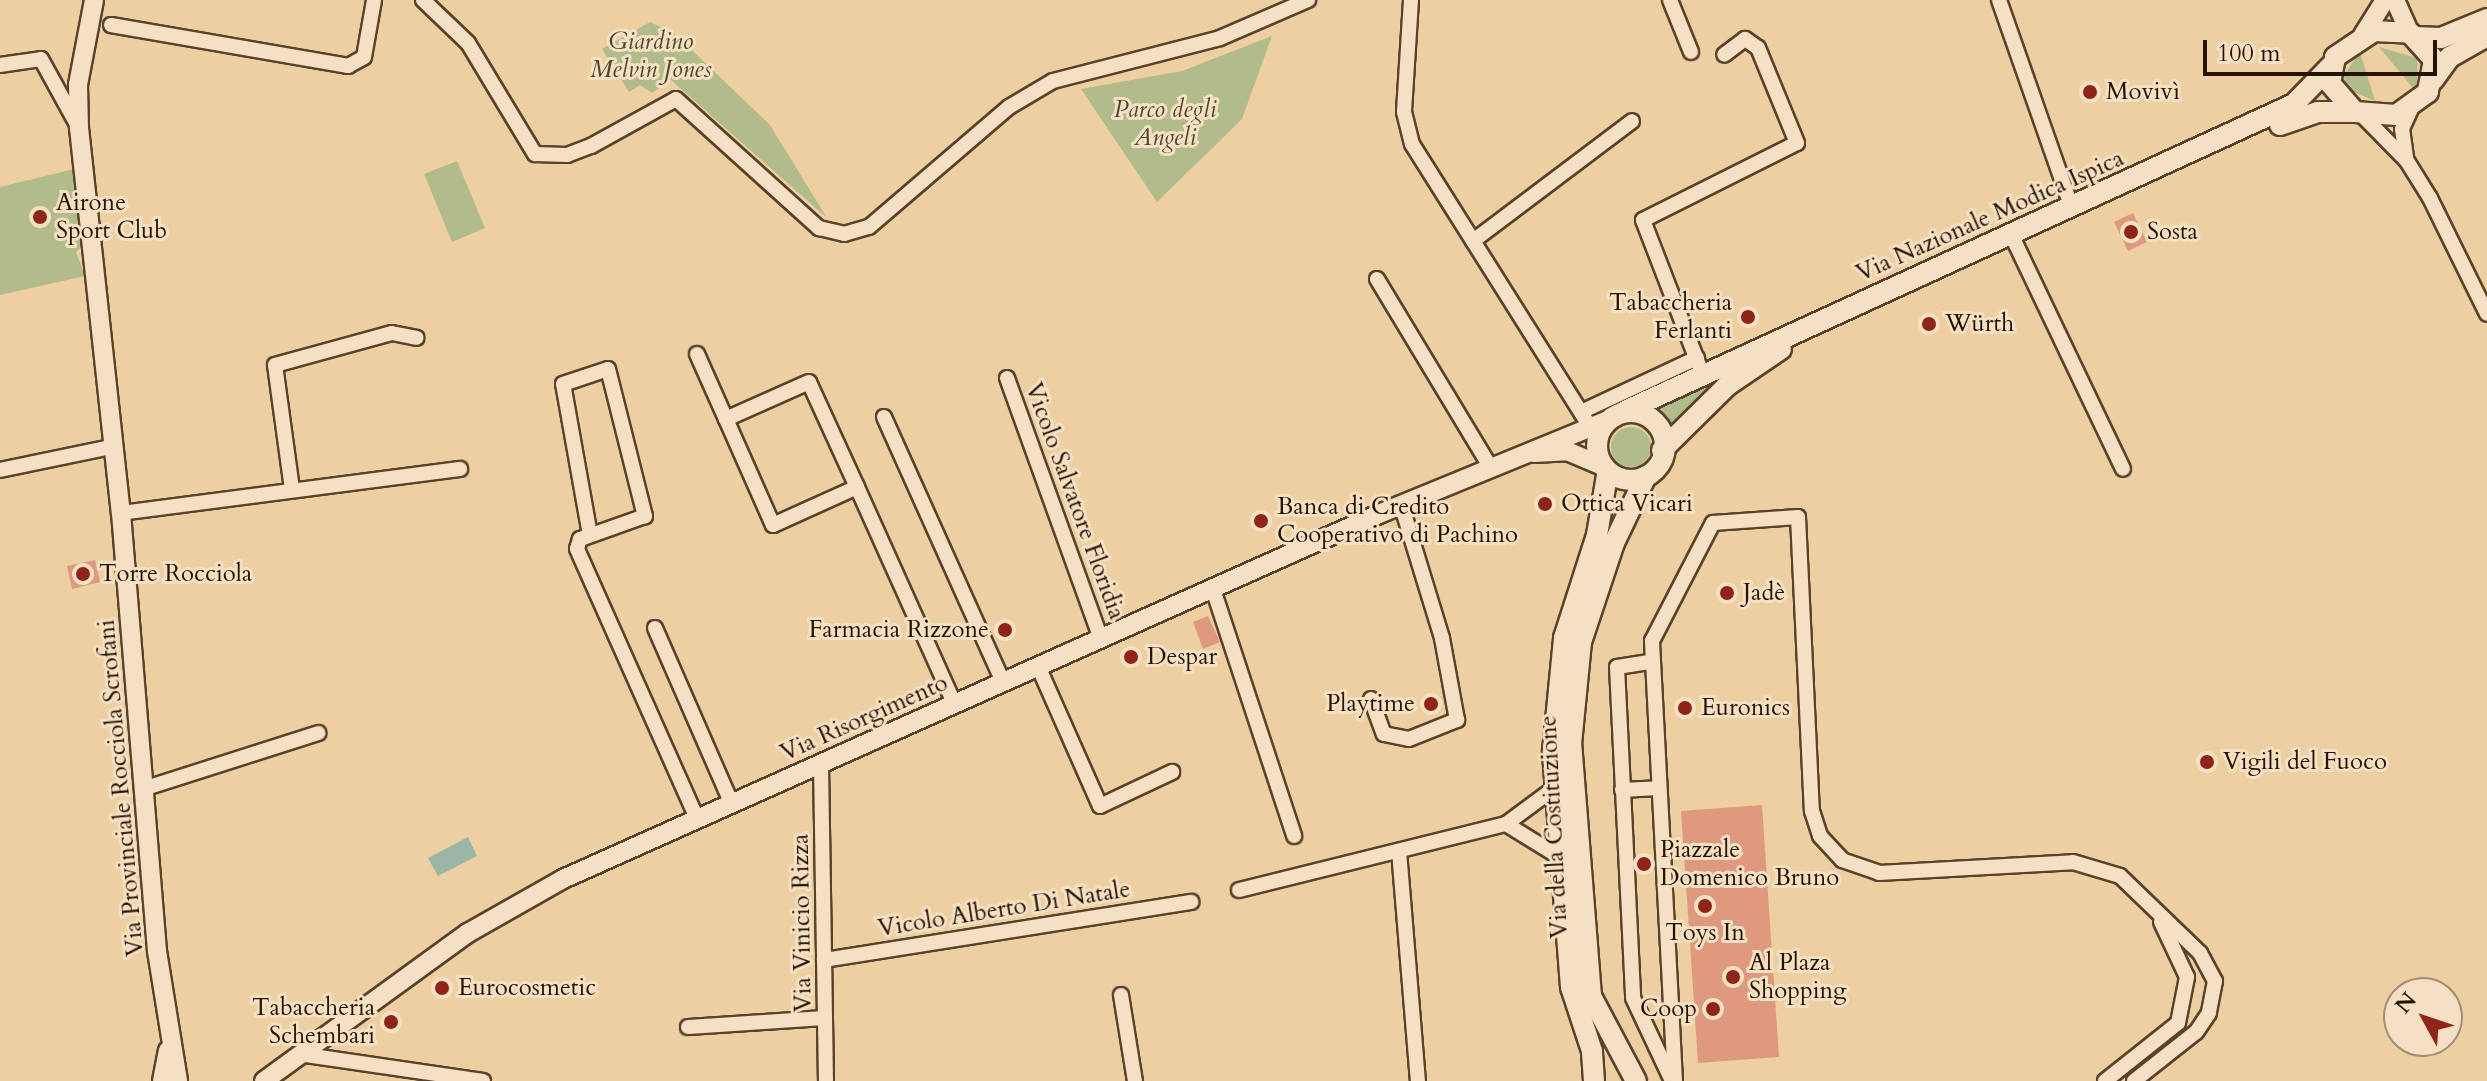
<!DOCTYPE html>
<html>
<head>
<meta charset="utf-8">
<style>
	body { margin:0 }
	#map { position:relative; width:2487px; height:1081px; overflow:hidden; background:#eecfa2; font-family:Cardo,serif }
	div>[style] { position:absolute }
	.green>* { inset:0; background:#b2bc8a }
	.round { border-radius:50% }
	.water>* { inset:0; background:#99b6a7 }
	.building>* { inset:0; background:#df997f }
	.roads { filter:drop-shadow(2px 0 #59422a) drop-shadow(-2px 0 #59422a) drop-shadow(0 2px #59422a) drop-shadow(0 -2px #59422a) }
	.minor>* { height:14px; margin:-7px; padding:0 7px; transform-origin:7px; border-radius:7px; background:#f4e0c3 }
	.tertiary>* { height:18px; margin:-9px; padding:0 9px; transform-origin:9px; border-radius:9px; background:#f4e0c3 }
	.secondary>* { height:20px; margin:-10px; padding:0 10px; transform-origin:10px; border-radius:10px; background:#f4e0c3 }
	.secondary>.ring { margin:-10px; padding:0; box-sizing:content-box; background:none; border:20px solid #f4e0c3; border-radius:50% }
	.dots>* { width:22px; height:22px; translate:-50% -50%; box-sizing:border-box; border:4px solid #f4e0c3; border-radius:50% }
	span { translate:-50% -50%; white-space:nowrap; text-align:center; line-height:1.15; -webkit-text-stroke:6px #f4e0c3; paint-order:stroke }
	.park-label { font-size:24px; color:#51462b; font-style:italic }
	.poi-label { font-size:24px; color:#271302 }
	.left { translate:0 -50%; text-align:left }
	.right { translate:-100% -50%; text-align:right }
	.street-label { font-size:24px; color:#271302 }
	.north { position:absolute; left:2383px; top:977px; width:80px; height:80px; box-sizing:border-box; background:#f4e0c3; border:2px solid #a28e76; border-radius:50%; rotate:310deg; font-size:22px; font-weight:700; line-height:32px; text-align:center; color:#271302 }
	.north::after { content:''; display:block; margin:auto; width:28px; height:36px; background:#8f2418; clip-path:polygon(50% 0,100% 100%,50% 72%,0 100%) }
	.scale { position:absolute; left:2203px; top:40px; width:234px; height:36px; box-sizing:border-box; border:4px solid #271302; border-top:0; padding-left:10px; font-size:24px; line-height:28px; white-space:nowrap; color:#271302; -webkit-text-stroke:6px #f4e0c3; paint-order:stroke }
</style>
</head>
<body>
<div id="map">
	<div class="green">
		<i style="clip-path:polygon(650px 22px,674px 33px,770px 125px,827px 218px,671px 80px,652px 93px,640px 85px,629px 92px,602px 49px)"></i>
		<i style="clip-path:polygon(1272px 36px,1242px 119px,1157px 202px,1081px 89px,1182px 71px)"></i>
		<i style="clip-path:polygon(2379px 47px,2417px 58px,2418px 84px,2413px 88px)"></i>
		<i style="clip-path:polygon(2360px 52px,2375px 101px,2349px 90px,2343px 76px)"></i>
		<i style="clip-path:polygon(457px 161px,485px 228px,452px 242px,424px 174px)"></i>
		<i style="clip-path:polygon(78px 168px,83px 246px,76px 252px,85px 276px,0 295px,0 187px)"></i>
		<i style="clip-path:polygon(1724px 374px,1672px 427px,1657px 408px)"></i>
		<i class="round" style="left:1611px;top:427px;width:40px;height:40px"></i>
	</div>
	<div class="water">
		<i style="clip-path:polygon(468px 837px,477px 856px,438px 876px,428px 858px)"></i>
	</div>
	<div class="building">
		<i style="clip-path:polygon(2133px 213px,2147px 242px,2128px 251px,2114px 222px)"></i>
		<i style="clip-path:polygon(95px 560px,100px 582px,72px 589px,67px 566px)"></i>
		<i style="clip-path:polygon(1208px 616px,1220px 642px,1203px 649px,1193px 622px)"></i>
		<i style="clip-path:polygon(1762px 805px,1779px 1057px,1698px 1063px,1681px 811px)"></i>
	</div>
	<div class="roads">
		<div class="minor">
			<i style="left:423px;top:0;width:62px;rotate:43.7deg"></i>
			<i style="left:468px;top:43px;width:130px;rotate:58.9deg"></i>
			<i style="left:535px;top:154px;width:32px;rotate:2deg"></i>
			<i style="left:567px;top:155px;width:26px;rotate:-21deg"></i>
			<i style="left:591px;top:146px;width:97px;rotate:-28.9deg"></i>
			<i style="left:676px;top:99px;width:193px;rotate:42.1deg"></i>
			<i style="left:819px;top:228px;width:26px;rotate:13deg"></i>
			<i style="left:844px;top:234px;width:26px;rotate:-16deg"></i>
			<i style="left:869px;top:227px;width:184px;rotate:-40.6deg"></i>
			<i style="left:1009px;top:107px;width:51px;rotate:-30.6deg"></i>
			<i style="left:1053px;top:81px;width:172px;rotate:-14.4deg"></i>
			<i style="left:1220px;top:38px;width:96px;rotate:-23.4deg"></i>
			<i style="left:1411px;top:0;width:112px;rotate:93.6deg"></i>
			<i style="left:1404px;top:112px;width:33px;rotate:76deg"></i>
			<i style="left:1412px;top:144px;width:330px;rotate:57.8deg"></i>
			<i style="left:1670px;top:0;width:56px;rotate:68deg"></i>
			<i style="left:1999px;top:0;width:220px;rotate:70.7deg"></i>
			<i style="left:111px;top:25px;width:241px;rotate:9.8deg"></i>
			<i style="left:348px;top:66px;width:18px;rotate:-29deg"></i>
			<i style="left:364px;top:57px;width:58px;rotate:-80deg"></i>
			<i style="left:0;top:65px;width:41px;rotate:-8.3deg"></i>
			<i style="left:41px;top:59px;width:79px;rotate:61.2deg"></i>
			<i style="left:2360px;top:113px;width:67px;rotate:45.6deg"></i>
			<i style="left:2407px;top:161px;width:44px;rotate:58.1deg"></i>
			<i style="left:2430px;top:198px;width:129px;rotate:63.8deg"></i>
			<i style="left:2406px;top:157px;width:28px;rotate:-98deg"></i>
			<i style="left:2402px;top:129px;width:24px;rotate:-66deg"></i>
			<i style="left:2011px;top:234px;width:260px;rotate:64.5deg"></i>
			<i style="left:1473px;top:241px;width:199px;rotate:-37deg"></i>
			<i style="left:1377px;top:279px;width:217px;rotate:58.9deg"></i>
			<i style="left:697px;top:354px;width:71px;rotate:66deg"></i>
			<i style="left:1702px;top:373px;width:164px;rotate:-111.1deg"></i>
			<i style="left:1643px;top:220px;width:172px;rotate:-26.6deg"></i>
			<i style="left:1797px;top:143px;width:103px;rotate:-112.3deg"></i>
			<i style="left:1758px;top:48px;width:16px;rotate:-145deg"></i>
			<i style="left:1745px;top:39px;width:26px;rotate:143deg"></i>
			<i style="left:1007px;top:378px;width:277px;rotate:70.2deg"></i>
			<i style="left:1581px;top:412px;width:128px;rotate:-25deg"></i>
			<i style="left:884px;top:417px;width:290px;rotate:65.8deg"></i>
			<i style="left:0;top:470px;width:113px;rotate:-11.7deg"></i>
			<i style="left:857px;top:487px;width:115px;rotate:-114.6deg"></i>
			<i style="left:809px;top:382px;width:91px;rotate:156deg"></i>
			<i style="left:726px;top:419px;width:116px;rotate:66.1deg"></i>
			<i style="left:773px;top:525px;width:92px;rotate:-24.3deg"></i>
			<i style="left:857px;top:487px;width:237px;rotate:65.8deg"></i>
			<i style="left:292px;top:489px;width:125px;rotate:-97.8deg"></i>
			<i style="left:275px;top:365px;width:121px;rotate:-15.3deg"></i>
			<i style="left:392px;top:333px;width:25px;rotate:11deg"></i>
			<i style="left:121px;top:513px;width:342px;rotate:-7.4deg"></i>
			<i style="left:590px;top:535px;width:153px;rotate:-100.1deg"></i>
			<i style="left:563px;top:384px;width:47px;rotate:-18.4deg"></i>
			<i style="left:608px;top:369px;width:152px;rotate:75.9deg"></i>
			<i style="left:645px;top:516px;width:69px;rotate:160.5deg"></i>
			<i style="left:580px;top:539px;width:10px;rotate:107deg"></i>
			<i style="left:577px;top:549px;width:295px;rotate:66deg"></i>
			<i style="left:1213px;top:589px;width:260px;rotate:71.8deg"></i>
			<i style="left:655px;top:628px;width:192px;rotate:66.4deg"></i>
			<i style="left:1649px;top:662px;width:32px;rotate:171deg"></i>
			<i style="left:1617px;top:667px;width:331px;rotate:87.2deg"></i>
			<i style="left:1633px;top:998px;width:92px;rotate:64.8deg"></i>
			<i style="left:1038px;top:666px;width:153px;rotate:66.1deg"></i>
			<i style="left:1100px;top:806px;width:80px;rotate:-25.3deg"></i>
			<i style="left:1371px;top:699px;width:37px;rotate:70deg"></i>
			<i style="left:1384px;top:734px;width:25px;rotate:11deg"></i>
			<i style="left:1409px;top:739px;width:52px;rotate:-21.6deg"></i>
			<i style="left:1457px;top:720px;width:83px;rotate:-100.4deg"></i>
			<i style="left:1442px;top:638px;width:140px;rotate:-107deg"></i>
			<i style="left:821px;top:764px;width:317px;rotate:89.1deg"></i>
			<i style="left:146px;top:788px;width:181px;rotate:-17.7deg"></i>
			<i style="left:1622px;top:790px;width:36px;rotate:-3deg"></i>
			<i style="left:1506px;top:824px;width:65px;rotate:31.7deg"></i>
			<i style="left:1399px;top:851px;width:231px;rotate:85.3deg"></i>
			<i style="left:1239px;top:890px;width:275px;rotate:-13.9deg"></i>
			<i style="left:1506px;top:824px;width:62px;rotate:-36.5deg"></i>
			<i style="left:824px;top:960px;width:372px;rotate:-9deg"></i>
			<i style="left:1121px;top:995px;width:87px;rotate:80.8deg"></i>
			<i style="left:688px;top:1027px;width:137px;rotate:-3.8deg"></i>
			<i style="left:299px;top:1054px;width:186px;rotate:8.3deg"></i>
			<i style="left:1675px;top:1081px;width:441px;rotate:-93deg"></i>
			<i style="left:1652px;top:641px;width:133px;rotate:-62.7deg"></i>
			<i style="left:1713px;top:523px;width:85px;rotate:-4deg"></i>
			<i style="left:1798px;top:517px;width:294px;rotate:87.3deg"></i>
			<i style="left:1812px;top:811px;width:26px;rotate:72deg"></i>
			<i style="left:1820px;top:836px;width:33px;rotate:47deg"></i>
			<i style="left:1842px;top:860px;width:39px;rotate:19deg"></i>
			<i style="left:1879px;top:873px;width:194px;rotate:-3.2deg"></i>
			<i style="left:2073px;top:862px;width:49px;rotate:16.6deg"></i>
			<i style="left:2120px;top:876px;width:111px;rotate:43.9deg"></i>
			<i style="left:2200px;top:953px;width:32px;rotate:62deg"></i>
			<i style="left:2215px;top:981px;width:33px;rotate:101deg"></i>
			<i style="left:2209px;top:1013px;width:23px;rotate:124deg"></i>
			<i style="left:2196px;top:1032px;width:79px;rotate:141.7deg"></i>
			<i style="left:2105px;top:1081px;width:93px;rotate:-38.5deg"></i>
			<i style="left:2178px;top:1023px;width:47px;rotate:-78.9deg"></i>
			<i style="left:2187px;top:977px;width:61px;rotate:-115.3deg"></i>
		</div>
		<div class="tertiary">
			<i style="left:94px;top:0;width:86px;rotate:100.7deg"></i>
			<i style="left:78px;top:85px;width:43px;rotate:88.7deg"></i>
			<i style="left:79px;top:128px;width:387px;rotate:83.8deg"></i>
			<i style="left:121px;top:513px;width:439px;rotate:85.3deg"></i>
			<i style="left:157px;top:951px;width:132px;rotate:80.8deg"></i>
			<i style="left:2395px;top:0;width:36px;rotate:66deg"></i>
			<i style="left:2363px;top:35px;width:41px;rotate:-57.8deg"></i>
			<i style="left:1534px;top:453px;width:33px;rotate:-3deg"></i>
			<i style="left:1567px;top:451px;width:36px;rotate:23deg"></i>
			<i style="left:162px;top:1081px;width:31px;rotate:-79deg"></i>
			<i style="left:264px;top:1081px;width:252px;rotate:-36deg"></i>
			<i style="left:468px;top:933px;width:109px;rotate:-29.6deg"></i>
			<i style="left:563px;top:879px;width:894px;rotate:-24.1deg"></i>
			<i style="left:1379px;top:514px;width:255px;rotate:-22.3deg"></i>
		</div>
		<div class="secondary">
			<i style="left:2374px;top:31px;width:36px;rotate:3deg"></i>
			<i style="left:2410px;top:33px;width:36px;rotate:48deg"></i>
			<i style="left:2434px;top:60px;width:33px;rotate:101deg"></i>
			<i style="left:2428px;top:92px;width:39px;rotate:144deg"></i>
			<i style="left:2396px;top:115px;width:41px;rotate:-175.8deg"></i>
			<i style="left:2355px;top:112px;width:38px;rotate:-131deg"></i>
			<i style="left:2330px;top:83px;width:26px;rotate:-79deg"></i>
			<i style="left:2335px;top:57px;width:47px;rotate:-33.7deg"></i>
			<i style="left:2415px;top:37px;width:26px;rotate:2deg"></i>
			<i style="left:2441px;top:38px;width:50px;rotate:-22.4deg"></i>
			<i style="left:2433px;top:80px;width:29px;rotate:-54deg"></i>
			<i style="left:2450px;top:57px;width:43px;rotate:-29.6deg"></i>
			<i style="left:2280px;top:125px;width:40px;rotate:-18.9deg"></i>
			<i style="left:2318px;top:112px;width:37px"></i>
			<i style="left:1625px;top:411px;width:736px;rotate:-24.65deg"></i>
			<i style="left:2294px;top:104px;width:52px;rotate:-45.8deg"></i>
			<i class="ring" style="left:1597px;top:412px;width:48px;height:48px"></i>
			<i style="left:1662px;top:450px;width:93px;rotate:-44.6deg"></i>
			<i style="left:1728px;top:385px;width:64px;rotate:-34.2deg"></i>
			<i style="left:1594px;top:1081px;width:30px;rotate:-94deg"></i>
			<i style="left:1592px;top:1051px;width:67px;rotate:-108.2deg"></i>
			<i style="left:1571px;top:987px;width:237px;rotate:-94.4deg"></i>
			<i style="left:1553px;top:751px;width:114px;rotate:-84.4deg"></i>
			<i style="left:1564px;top:638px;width:108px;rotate:-72.2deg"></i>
			<i style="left:1597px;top:535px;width:61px;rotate:-80.5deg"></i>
			<i style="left:1636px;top:1081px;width:96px;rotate:-117.9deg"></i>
			<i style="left:1591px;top:996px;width:253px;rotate:-94.5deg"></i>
			<i style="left:1571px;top:744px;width:102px;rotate:-84.4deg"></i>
			<i style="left:1581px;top:642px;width:104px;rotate:-71.6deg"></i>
			<i style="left:1614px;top:543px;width:74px;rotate:-64.5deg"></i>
		</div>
	</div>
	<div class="dots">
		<i style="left:2090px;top:92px;background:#8f2418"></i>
		<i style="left:40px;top:217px;background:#8f2418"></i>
		<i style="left:2131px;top:232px;background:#8f2418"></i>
		<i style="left:1748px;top:317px;background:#8f2418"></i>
		<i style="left:1929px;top:324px;background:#8f2418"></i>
		<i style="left:1545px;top:504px;background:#8f2418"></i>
		<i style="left:1261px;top:521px;background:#8f2418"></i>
		<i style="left:83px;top:574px;background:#8f2418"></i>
		<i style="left:1727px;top:593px;background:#8f2418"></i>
		<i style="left:1005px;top:630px;background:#8f2418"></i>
		<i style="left:1131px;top:657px;background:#8f2418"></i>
		<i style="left:1431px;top:704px;background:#8f2418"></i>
		<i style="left:1685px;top:708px;background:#8f2418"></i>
		<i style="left:2207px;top:762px;background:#8f2418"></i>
		<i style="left:1644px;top:864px;background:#8f2418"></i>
		<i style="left:1705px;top:906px;background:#8f2418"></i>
		<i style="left:1733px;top:977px;background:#8f2418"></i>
		<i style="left:442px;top:988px;background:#8f2418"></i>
		<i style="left:1713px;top:1009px;background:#8f2418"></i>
		<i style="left:391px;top:1022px;background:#8f2418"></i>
	</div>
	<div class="park-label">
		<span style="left:651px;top:56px">Giardino<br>Melvin Jones</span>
		<span style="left:1165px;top:124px">Parco degli<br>Angeli</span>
	</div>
	<div class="poi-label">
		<span class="left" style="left:2106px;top:92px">Movivì</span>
		<span class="left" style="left:56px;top:217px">Airone<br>Sport Club</span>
		<span class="left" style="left:2147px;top:232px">Sosta</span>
		<span class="right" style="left:1732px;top:317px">Tabaccheria<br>Ferlanti</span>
		<span class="left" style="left:1945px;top:324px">Würth</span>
		<span class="left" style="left:1561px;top:504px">Ottica Vicari</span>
		<span class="left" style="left:1277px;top:521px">Banca di Credito<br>Cooperativo di Pachino</span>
		<span class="left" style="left:99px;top:574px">Torre Rocciola</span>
		<span class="left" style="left:1743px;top:593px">Jadè</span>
		<span class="right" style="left:989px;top:630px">Farmacia Rizzone</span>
		<span class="left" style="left:1147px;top:657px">Despar</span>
		<span class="right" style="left:1415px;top:704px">Playtime</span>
		<span class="left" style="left:1701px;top:708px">Euronics</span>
		<span class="left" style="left:2223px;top:762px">Vigili del Fuoco</span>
		<span class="left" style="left:1660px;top:864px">Piazzale<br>Domenico Bruno</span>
		<span style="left:1705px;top:933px">Toys In</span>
		<span class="left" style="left:1749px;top:977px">Al Plaza<br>Shopping</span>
		<span class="left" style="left:458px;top:988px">Eurocosmetic</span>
		<span class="right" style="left:375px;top:1022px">Tabaccheria<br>Schembari</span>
		<span class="right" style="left:1697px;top:1009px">Coop</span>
	</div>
	<div class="street-label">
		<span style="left:1990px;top:216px;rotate:-24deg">Via Nazionale Modica Ispica</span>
		<span style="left:1075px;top:501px;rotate:70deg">Vicolo Salvatore Floridia</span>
		<span style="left:864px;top:718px;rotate:-24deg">Via Risorgimento</span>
		<span style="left:121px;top:788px;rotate:-95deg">Via Provinciale Rocciola Scrofani</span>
		<span style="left:1554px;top:827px;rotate:-93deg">Via della Costituzione</span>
		<span style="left:1004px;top:909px;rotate:-9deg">Vicolo Alberto Di Natale</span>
		<span style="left:802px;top:923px;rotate:-91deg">Via Vinicio Rizza</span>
	</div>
	<div class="north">N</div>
	<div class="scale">100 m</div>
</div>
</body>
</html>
